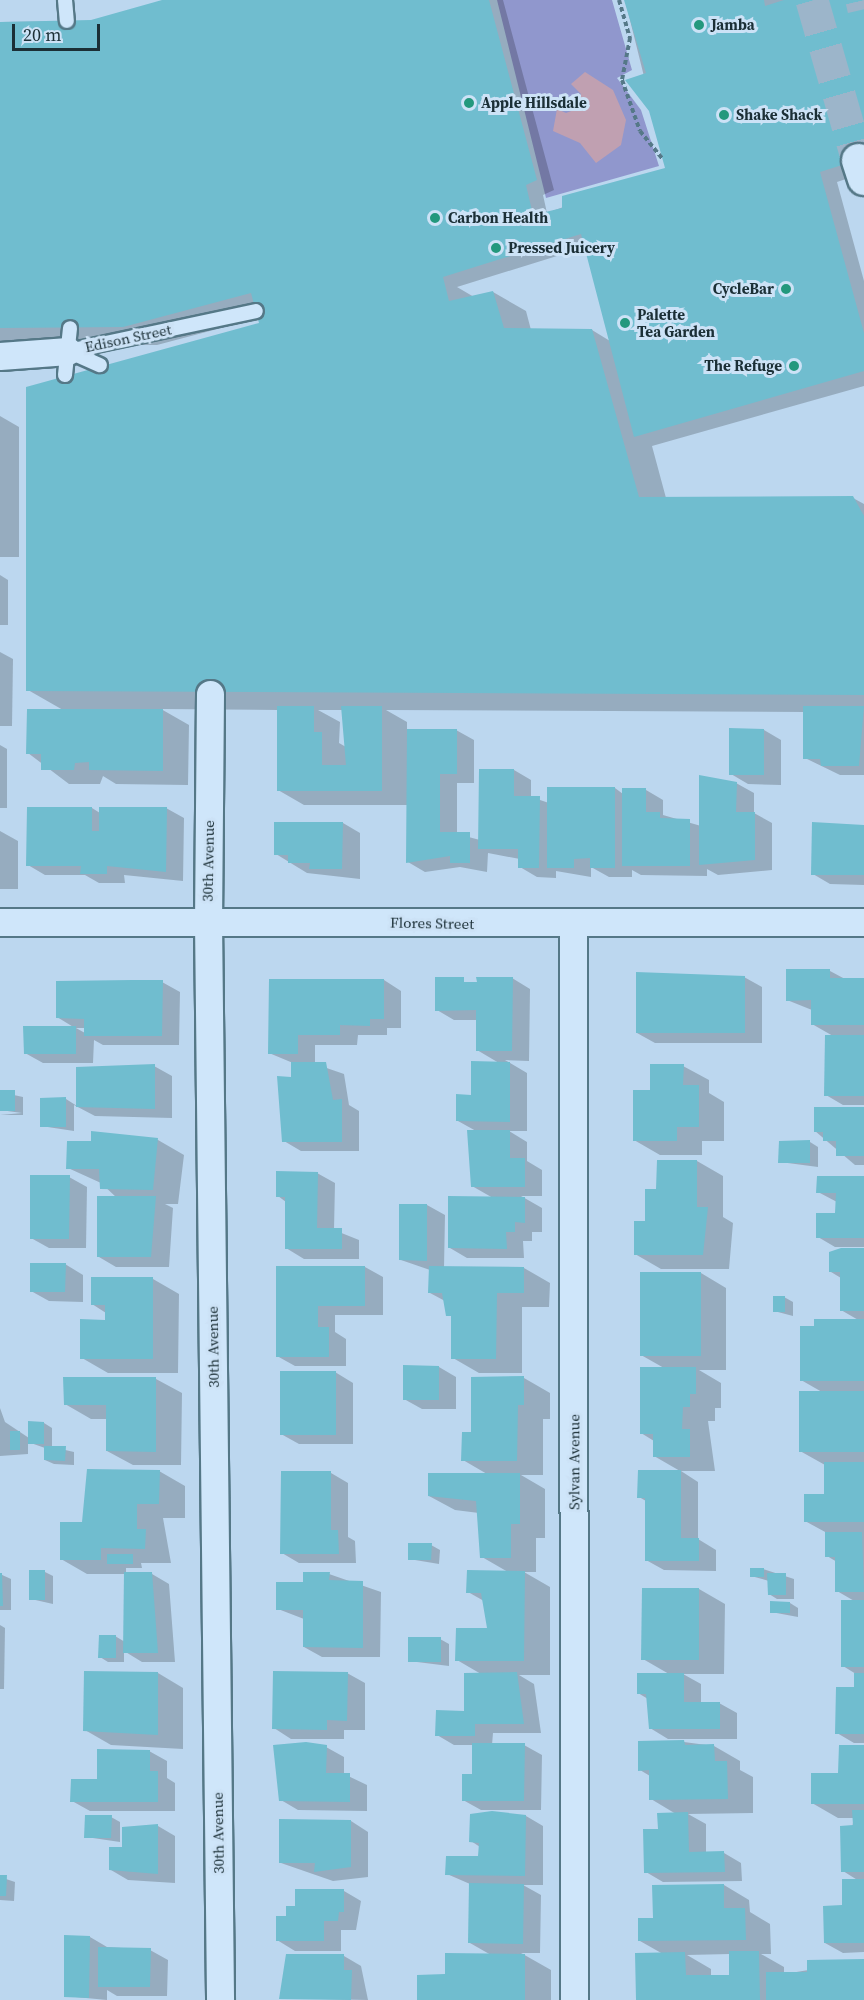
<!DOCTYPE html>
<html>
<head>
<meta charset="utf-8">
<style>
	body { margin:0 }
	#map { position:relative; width:864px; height:2000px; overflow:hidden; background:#bcd7ef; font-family:"Source Serif 4",serif }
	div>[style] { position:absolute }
	.green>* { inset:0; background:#9097cd }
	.water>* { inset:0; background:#c0a0b1 }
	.shadow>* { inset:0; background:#0003 }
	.building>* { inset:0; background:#70bdcf }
	.secondary-tunnel>* { height:33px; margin-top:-16.5px; transform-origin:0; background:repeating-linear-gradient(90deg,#9cb5ca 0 33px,transparent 0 49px) }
	.path>* { height:4px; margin-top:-2px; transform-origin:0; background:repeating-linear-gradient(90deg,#557887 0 4.5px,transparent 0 7.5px) }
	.roads { filter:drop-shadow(2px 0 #557887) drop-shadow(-2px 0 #557887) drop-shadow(0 2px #557887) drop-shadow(0 -2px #557887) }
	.lane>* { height:14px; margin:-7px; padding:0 7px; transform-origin:7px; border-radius:7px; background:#cfe6fa }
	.street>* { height:27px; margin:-13.5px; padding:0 13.5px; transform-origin:13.5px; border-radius:13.5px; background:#cfe6fa }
	.secondary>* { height:33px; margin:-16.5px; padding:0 16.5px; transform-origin:16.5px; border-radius:16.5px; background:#cfe6fa }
	.dots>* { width:16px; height:16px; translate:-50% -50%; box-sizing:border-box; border:3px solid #cce2f6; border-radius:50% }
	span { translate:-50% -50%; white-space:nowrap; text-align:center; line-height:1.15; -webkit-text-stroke:6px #cce2f6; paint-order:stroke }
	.poi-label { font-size:15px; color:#1b2f36; font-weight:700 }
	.left { translate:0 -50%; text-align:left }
	.right { translate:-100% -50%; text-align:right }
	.street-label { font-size:15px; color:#1b2f36 }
	.scale { position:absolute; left:12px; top:24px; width:88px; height:27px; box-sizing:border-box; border:3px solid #1b2f36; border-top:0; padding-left:8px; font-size:18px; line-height:21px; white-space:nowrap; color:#1b2f36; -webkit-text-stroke:4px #cce2f6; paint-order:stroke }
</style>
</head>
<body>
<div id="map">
	<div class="green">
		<i style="clip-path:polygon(497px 0,612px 0,632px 70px,617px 78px,641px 110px,659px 166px,546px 198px)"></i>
	</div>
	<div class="water">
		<i style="clip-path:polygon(585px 72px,613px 90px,626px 120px,621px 145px,596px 163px,580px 143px,553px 131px,557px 109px,566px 113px,579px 108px,581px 94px,571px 84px)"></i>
	</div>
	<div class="shadow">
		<i style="clip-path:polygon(evenodd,168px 0,503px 0,554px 190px,543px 195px,547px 213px,667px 169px,625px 0,864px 0,864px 173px,837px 182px,864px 281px,864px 386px,652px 446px,666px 498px,853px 498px,864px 504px,864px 775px,840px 775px,805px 758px,805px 712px,386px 710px,407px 722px,407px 730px,456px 730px,474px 740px,474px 783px,457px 783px,457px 834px,480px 840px,514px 770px,531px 780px,531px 797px,549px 803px,615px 788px,623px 794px,646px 790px,663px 800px,663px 815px,701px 826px,736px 783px,754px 793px,754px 813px,772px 823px,772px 870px,718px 875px,707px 869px,707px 876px,641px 875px,632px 870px,632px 877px,609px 877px,591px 867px,591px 877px,556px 871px,556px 878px,537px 877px,520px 867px,520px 859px,488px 853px,487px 872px,460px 867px,425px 872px,408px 862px,408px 805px,304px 805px,278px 790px,279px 710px,161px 709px,189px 725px,188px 785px,116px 784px,103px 776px,100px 784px,69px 784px,28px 753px,63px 710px,28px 690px,261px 324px,259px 318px,157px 345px,0 345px,0 22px,92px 21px,168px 0,586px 247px,610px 341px,592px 330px,531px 330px,526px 311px,493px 292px,474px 297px,457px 287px,586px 247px,168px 0,318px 710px,343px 710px,346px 747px,339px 743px,340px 722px,318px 710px)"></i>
		<i style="clip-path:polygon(0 416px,19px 427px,19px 557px,0 557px)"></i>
		<i style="clip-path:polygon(0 575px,8px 580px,8px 625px,0 625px)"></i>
		<i style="clip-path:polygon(0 652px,13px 659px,12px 726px,0 726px)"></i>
		<i style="clip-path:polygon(764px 730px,781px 740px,781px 785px,748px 784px,731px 774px)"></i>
		<i style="clip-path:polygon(0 745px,7px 749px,7px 808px,0 808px)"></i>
		<i style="clip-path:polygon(92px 808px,100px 813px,166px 808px,184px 818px,183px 881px,124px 875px,125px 883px,99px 883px,85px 875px,45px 875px,28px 865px)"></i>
		<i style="clip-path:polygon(343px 823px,360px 833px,360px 879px,307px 873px,276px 854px)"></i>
		<i style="clip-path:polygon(864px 826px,864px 885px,830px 884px,813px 874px)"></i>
		<i style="clip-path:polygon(0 831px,18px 841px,18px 889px,0 889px)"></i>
		<i style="clip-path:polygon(830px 971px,845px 979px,864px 979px,864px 1105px,843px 1105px,826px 1095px,833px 1036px,812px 1024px,812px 1010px,787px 1000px)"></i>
		<i style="clip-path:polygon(744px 977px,762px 987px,762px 1043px,655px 1043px,637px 1033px)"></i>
		<i style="clip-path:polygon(512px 978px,530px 989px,529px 1061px,505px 1060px,527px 1073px,527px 1131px,509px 1131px,527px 1142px,527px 1161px,542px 1170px,542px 1196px,521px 1196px,542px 1208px,542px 1232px,532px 1232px,532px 1241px,523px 1241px,524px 1258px,467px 1258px,450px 1248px,493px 1198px,472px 1186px,476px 1131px,458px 1121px,499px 1063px,477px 1050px,478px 1020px,454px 1020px,437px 1010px,478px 984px)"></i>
		<i style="clip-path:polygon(384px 980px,401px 991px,401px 1028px,387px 1028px,387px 1035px,358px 1035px,357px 1045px,315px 1045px,315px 1064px,344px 1074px,349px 1105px,359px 1111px,359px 1151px,301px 1151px,284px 1141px,293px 1063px,269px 1053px)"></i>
		<i style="clip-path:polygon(evenodd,162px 982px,180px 992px,179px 1045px,103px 1045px,94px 1040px,93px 1063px,43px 1063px,25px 1053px,75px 1028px,57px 1017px,162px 982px,76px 1028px,85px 1028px,85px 1033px,76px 1028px)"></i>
		<i style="clip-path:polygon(154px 1066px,172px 1076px,172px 1118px,95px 1116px,74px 1105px,74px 1131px,41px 1126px,66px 1099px,77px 1106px)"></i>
		<i style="clip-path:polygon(683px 1066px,709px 1080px,709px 1093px,724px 1102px,724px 1141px,702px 1141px,702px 1155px,660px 1155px,634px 1140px,651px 1092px)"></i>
		<i style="clip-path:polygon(0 1092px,23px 1097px,23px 1115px,0 1115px,22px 1113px,0 1110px)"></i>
		<i style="clip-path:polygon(864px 1109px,864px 1165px,855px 1165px,815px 1131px)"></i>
		<i style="clip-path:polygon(92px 1133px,158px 1140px,184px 1155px,178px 1204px,165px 1204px,173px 1208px,169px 1267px,116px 1267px,99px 1257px,117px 1198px,101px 1183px,68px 1168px,92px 1143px)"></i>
		<i style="clip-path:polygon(810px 1142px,818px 1147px,818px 1167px,780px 1162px)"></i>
		<i style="clip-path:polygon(658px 1161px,697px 1161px,723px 1176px,723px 1217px,733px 1223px,729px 1269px,661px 1269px,635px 1254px,658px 1191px)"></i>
		<i style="clip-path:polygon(317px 1173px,335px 1183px,334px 1230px,359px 1240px,359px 1259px,304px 1259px,286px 1248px,286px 1202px,278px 1196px)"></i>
		<i style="clip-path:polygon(69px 1177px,87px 1187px,86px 1248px,49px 1248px,31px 1238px)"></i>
		<i style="clip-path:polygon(864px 1177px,864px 1247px,835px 1247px,818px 1237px,837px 1214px,837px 1202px,818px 1192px)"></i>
		<i style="clip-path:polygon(427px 1205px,445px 1215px,444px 1268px,524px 1268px,550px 1283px,549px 1307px,522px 1307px,522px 1373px,479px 1373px,453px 1358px,453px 1318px,445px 1301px,430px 1293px,430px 1270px,401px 1260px)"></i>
		<i style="clip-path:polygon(864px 1251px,864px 1743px,854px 1743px,837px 1733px,856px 1689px,856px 1674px,843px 1666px,856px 1602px,837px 1591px,837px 1562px,827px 1556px,827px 1533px,805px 1521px,825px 1496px,825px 1465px,800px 1451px,822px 1392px,801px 1380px,860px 1321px,841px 1310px,841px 1278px,831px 1272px)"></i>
		<i style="clip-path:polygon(65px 1264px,83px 1275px,83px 1302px,49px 1301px,31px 1291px)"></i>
		<i style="clip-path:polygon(278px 1267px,365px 1267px,383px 1277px,383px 1315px,335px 1315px,335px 1332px,346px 1339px,346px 1366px,295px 1366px,277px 1356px)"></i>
		<i style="clip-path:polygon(701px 1273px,726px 1288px,726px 1370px,699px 1370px,721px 1383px,721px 1408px,715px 1408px,715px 1421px,708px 1421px,715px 1471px,680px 1471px,654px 1456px,654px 1441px,641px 1433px,664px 1368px,641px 1355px)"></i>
		<i style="clip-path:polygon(92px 1279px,153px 1279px,179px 1294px,178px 1373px,108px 1373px,82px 1358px,106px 1321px,106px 1313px,92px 1304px)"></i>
		<i style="clip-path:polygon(784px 1297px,793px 1302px,793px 1316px,774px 1311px)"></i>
		<i style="clip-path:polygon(439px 1367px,456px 1377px,456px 1409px,422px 1409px,404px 1399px)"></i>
		<i style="clip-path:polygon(335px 1372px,353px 1383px,353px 1444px,299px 1444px,281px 1434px)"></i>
		<i style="clip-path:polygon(473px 1378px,524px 1378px,550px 1393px,550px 1419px,543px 1419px,543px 1475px,521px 1475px,545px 1489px,545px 1538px,536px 1538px,536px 1572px,524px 1572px,550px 1587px,550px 1675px,519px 1675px,534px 1684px,541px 1733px,493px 1733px,492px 1745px,524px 1745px,542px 1755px,541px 1810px,481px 1810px,463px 1800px,474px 1776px,474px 1745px,454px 1745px,437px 1735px,465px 1712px,481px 1674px,457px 1660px,488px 1629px,484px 1601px,468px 1592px,508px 1572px,482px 1557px,479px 1513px,455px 1510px,429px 1496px,487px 1474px,463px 1460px,472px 1434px)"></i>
		<i style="clip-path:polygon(156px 1379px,182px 1393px,181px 1465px,133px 1465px,107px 1451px,108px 1419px,91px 1419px,65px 1404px)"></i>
		<i style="clip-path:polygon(0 1408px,5px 1422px,29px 1438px,44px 1423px,52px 1428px,52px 1447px,74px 1452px,74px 1465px,54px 1464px,45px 1460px,45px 1448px,28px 1442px,28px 1454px,0 1456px)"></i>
		<i style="clip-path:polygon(159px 1471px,185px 1486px,185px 1518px,163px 1518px,171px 1563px,141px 1563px,142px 1568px,126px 1568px,126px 1574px,152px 1574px,169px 1584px,175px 1662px,142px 1662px,124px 1651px,124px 1662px,108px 1662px,100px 1657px,115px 1636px,125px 1642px,125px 1574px,87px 1574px,61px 1559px,84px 1524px)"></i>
		<i style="clip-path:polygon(681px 1471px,698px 1482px,698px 1539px,716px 1550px,716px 1571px,664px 1570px,646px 1560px,646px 1501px,639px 1497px)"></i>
		<i style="clip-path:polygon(331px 1473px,348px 1483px,348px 1537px,355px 1541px,356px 1563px,299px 1563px,282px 1553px)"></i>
		<i style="clip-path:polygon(431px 1545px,440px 1550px,439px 1564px,409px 1559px)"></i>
		<i style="clip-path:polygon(763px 1569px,794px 1579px,794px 1599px,777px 1599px,769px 1594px,769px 1581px,751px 1576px)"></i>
		<i style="clip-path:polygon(45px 1572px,53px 1576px,53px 1604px,31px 1599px)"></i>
		<i style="clip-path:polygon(0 1574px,11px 1579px,11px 1610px,0 1610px)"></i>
		<i style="clip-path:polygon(329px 1574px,381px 1592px,380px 1657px,322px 1657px,304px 1647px,304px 1619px,278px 1609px,305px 1584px)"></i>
		<i style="clip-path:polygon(699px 1589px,725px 1604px,724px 1674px,683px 1674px,701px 1684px,701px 1703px,719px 1703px,737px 1713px,737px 1739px,668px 1739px,650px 1728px,648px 1699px,638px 1693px,669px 1674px,643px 1659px)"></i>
		<i style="clip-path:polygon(790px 1603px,798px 1608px,798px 1617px,771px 1612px)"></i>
		<i style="clip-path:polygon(0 1625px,5px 1628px,4px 1689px,0 1689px)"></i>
		<i style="clip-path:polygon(440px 1639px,449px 1644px,449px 1666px,409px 1661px)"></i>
		<i style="clip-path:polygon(158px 1673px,183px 1688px,183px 1749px,111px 1745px,85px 1730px)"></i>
		<i style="clip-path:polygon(347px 1673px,365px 1683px,365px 1730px,344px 1730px,344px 1739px,291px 1739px,274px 1728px)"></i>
		<i style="clip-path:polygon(684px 1742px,714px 1746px,740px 1761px,740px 1770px,753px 1777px,753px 1813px,688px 1814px,706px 1824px,706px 1853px,724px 1853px,741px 1863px,742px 1881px,663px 1882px,646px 1872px,659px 1830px,676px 1814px,651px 1799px,650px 1776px,640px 1770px)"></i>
		<i style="clip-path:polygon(864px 1746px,864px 1952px,843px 1953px,825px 1943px,859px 1881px,843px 1871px,854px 1818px,838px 1818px,812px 1803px)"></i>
		<i style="clip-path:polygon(326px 1747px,344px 1757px,344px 1774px,367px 1785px,367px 1811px,298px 1810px,281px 1800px)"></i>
		<i style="clip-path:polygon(149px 1751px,167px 1761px,167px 1778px,175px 1783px,175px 1811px,90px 1811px,72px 1801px)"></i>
		<i style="clip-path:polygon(526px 1816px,543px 1826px,543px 1885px,523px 1885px,541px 1895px,540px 1953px,521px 1953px,551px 1970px,551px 2000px,419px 2000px,446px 1976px,491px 1955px,470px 1943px,470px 1884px,447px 1874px,480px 1858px,480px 1847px,471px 1841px)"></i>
		<i style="clip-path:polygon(111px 1817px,120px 1822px,120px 1842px,86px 1837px)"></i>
		<i style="clip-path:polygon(351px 1821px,368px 1832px,368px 1877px,333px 1881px,281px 1863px)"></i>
		<i style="clip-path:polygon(158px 1826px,175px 1836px,175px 1883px,128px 1880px,111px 1870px,123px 1848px)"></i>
		<i style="clip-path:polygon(0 1877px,15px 1882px,14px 1901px,0 1900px)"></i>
		<i style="clip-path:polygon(evenodd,724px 1885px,749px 1900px,750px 1912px,770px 1924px,771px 1954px,761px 1954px,784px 1967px,784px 1974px,864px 1961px,864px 2000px,637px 2000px,663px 1954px,640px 1941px,654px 1920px,724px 1885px,730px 1954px,731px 1976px,711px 1976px,711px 1969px,687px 1955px,730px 1954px)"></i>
		<i style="clip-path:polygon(344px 1891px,361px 1901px,356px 1930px,341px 1930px,341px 1951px,295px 1951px,277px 1940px,297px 1907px)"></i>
		<i style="clip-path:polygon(90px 1937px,107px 1947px,150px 1950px,168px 1960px,167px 1996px,117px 1996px,107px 1990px,107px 2000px,65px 1996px)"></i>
		<i style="clip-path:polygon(344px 1956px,361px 1966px,368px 2000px,281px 1998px)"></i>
	</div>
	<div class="building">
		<i style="clip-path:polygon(162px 0,489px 0,537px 180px,526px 185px,533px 215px,562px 208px,562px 196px,665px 168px,649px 111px,625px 80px,646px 73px,624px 0,764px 0,765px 6px,784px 0,864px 0,864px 158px,820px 172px,864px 333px,864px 371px,634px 437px,581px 234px,443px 277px,449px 301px,493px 291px,504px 328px,592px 329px,639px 497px,853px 496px,864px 516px,864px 695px,26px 691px,26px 387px,259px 323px,251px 293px,123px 327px,0 328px,0 22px,91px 20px)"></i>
		<i style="clip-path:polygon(277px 706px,314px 706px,314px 732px,322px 732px,322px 765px,346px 765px,341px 706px,382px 706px,382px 791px,277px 791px)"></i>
		<i style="clip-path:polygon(803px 706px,864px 706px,859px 766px,821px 766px,820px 759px,803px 759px)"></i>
		<i style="clip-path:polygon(27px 709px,163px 709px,163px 771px,89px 770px,89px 762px,75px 763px,74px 770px,41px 770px,41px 754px,26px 754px)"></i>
		<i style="clip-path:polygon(729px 728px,764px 729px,764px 775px,729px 775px)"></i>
		<i style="clip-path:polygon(407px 729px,457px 729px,457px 774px,440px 774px,440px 832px,470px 832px,470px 863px,450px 863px,450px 856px,406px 863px)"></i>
		<i style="clip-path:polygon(479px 769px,514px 769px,514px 796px,540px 796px,539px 868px,518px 868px,518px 849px,478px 849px)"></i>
		<i style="clip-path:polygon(699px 775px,737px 782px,736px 812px,755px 812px,755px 860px,699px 865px)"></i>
		<i style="clip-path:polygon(547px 787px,615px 787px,615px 868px,590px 868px,590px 858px,574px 859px,574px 868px,547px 868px)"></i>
		<i style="clip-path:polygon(622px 788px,646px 788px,646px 812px,660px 812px,660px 818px,690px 819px,690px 866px,622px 866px)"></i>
		<i style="clip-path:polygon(27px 807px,92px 807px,92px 831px,99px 831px,99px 807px,167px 807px,166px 872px,107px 866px,107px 874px,80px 874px,81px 866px,26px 866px)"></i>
		<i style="clip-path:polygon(274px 822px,343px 822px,342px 869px,309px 869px,310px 863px,288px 863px,288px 855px,274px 855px)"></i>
		<i style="clip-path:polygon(812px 822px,864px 825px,864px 875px,811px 875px)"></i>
		<i style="clip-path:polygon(786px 969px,830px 969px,830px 978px,864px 978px,864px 1025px,811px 1025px,811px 1000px,786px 1001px)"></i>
		<i style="clip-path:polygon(636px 972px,745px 976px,745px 1033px,636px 1033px)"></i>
		<i style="clip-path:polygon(435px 977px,464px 977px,464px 982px,477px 982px,476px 977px,513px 977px,512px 1051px,476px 1051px,476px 1010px,435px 1011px)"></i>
		<i style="clip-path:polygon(269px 979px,384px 979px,384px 1019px,370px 1019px,370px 1026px,340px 1025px,340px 1035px,298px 1035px,298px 1054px,268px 1054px)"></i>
		<i style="clip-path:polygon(132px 980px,163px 980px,162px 1036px,84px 1036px,84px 1019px,56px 1018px,56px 981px)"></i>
		<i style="clip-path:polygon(23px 1026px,76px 1026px,76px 1054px,24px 1054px)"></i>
		<i style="clip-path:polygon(825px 1035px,864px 1035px,864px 1096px,824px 1096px)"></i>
		<i style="clip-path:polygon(471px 1061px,510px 1062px,510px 1122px,456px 1121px,456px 1094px,471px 1095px)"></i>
		<i style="clip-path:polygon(291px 1062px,326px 1062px,333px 1100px,342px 1099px,342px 1142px,282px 1142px,277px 1076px,291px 1077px)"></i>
		<i style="clip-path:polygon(155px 1064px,155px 1109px,76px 1107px,76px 1067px)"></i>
		<i style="clip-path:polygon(650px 1064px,684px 1064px,683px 1085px,699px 1085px,699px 1127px,677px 1127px,677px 1141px,633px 1141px,633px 1090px,650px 1090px)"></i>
		<i style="clip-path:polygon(0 1090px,15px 1090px,15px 1111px,0 1111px)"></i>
		<i style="clip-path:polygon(66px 1097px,66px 1127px,40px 1127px,40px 1098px)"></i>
		<i style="clip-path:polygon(814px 1107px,864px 1107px,864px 1156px,836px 1156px,836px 1141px,823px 1141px,823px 1132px,814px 1132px)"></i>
		<i style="clip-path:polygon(467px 1130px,510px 1130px,510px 1158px,525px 1158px,525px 1187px,471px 1187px)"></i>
		<i style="clip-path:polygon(91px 1131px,158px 1138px,153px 1190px,100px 1189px,99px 1169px,66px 1169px,67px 1141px,91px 1141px)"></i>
		<i style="clip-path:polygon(810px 1140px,810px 1163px,778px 1163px,779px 1141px)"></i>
		<i style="clip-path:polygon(657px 1160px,697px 1160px,697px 1207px,708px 1207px,703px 1255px,634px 1255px,634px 1221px,645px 1221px,645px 1189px,656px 1189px)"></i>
		<i style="clip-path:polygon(276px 1171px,318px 1172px,317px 1228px,342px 1228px,342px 1249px,285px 1249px,285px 1197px,276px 1197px)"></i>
		<i style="clip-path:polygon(30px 1175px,70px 1175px,69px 1239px,30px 1239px)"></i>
		<i style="clip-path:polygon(817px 1176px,864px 1176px,864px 1238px,816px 1238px,816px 1213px,835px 1213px,836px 1193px,816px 1193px)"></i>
		<i style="clip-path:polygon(97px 1196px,156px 1196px,151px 1257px,97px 1257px)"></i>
		<i style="clip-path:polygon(448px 1196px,525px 1197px,525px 1223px,515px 1222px,515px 1232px,506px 1232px,507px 1249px,448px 1248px)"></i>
		<i style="clip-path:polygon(399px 1204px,427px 1204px,427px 1261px,399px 1260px)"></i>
		<i style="clip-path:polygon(841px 1248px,864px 1248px,864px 1311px,840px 1311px,840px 1272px,829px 1272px,829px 1252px)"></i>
		<i style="clip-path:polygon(30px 1263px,66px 1263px,65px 1292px,30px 1292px)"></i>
		<i style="clip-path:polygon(276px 1266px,365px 1266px,365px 1306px,318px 1306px,318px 1327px,329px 1327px,329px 1357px,276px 1357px)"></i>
		<i style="clip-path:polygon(429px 1266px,524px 1267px,524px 1293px,497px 1293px,496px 1359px,451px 1359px,451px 1316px,446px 1316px,442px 1293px,428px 1293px)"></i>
		<i style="clip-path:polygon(640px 1272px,701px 1272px,701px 1356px,640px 1356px)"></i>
		<i style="clip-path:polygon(91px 1277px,153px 1277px,153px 1359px,80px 1359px,80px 1319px,105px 1320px,105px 1305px,91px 1305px)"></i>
		<i style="clip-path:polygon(773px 1296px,785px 1296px,785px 1312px,773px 1312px)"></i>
		<i style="clip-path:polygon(814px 1319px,864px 1319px,864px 1381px,800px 1381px,800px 1326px,814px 1326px)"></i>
		<i style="clip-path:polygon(403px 1365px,439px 1366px,439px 1400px,403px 1400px)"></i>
		<i style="clip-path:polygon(640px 1367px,696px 1367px,696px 1394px,690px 1394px,690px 1407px,683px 1407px,682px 1429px,690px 1429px,690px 1457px,653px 1457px,653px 1434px,640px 1434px)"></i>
		<i style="clip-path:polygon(280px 1371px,336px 1371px,336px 1435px,280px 1435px)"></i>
		<i style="clip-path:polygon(524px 1376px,524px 1405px,518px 1405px,517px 1461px,461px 1461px,462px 1432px,471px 1432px,471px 1377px)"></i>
		<i style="clip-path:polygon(63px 1377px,156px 1377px,156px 1452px,106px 1451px,106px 1405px,64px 1405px)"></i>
		<i style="clip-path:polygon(799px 1391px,864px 1391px,864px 1452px,799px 1452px)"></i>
		<i style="clip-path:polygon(28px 1421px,44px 1422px,44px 1444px,28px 1444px)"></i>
		<i style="clip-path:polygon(10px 1431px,20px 1431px,20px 1450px,10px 1450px)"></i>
		<i style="clip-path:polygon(44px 1446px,66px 1446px,65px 1461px,44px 1460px)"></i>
		<i style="clip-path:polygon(824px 1462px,864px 1462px,864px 1522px,804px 1522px,804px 1494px,824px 1494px)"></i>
		<i style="clip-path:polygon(87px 1469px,160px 1470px,159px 1504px,137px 1504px,137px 1529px,146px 1529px,145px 1549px,101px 1548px,101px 1560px,60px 1560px,60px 1522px,82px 1522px)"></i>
		<i style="clip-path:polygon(638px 1470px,681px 1470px,681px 1538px,699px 1538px,699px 1561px,645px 1561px,645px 1498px,637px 1498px)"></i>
		<i style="clip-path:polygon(281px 1471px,331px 1471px,331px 1530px,338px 1530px,339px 1554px,280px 1554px)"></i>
		<i style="clip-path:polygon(428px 1473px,520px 1473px,520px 1524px,511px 1524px,511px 1558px,480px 1558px,476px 1501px,428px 1496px)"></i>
		<i style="clip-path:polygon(825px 1532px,862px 1532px,864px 1592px,835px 1592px,835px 1557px,825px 1557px)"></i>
		<i style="clip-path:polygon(408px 1543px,432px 1543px,431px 1560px,408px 1560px)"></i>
		<i style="clip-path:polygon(107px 1554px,133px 1554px,133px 1564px,107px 1564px)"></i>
		<i style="clip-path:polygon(750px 1568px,764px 1568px,764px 1577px,750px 1577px)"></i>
		<i style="clip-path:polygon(29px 1570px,45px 1570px,45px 1600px,29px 1600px)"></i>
		<i style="clip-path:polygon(467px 1570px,525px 1571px,524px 1661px,455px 1661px,456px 1628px,487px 1628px,481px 1593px,466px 1593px)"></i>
		<i style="clip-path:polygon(124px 1572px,152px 1572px,158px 1653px,123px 1653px)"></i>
		<i style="clip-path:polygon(303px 1572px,330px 1572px,329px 1580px,363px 1581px,363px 1648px,303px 1647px,303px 1610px,276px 1610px,276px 1582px,303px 1582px)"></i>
		<i style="clip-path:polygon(0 1573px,2px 1573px,3px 1606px,0 1606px)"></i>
		<i style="clip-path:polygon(767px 1573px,786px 1573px,786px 1595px,768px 1595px)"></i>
		<i style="clip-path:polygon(642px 1588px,699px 1588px,699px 1660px,641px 1660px)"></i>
		<i style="clip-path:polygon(841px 1600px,864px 1600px,864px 1667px,841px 1667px)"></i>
		<i style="clip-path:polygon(770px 1601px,790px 1602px,790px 1613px,770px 1613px)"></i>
		<i style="clip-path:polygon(99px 1635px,116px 1635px,116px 1658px,98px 1658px)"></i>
		<i style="clip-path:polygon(408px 1637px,441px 1637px,441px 1662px,408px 1662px)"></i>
		<i style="clip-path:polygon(84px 1671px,158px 1672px,158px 1735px,83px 1731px)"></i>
		<i style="clip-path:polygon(273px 1671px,348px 1672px,347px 1721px,327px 1720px,327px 1730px,272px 1729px)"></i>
		<i style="clip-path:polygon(517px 1672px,524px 1724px,475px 1724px,475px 1736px,435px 1736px,436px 1710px,464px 1711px,464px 1673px)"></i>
		<i style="clip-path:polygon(637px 1673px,684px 1673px,684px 1702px,720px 1702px,720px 1729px,649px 1729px,646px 1694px,637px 1694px)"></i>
		<i style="clip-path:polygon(854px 1673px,864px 1673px,864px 1734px,835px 1734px,836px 1687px,854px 1687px)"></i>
		<i style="clip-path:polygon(684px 1740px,685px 1745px,714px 1744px,715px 1761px,727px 1761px,728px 1799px,649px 1800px,649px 1770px,638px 1771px,638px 1741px)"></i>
		<i style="clip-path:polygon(306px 1742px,327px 1745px,326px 1773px,350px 1773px,350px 1802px,279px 1801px,273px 1745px)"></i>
		<i style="clip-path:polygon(472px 1743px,525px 1743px,524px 1801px,462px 1801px,462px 1774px,472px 1774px)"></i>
		<i style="clip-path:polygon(839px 1745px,864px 1745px,864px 1804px,811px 1804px,811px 1773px,838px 1773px)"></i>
		<i style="clip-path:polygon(97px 1749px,150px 1750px,150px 1771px,158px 1771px,158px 1802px,70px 1802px,71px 1779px,97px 1779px)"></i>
		<i style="clip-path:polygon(852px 1810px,864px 1810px,864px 1872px,841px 1872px,840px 1826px,853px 1825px)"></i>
		<i style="clip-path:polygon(492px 1811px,526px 1815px,525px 1876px,445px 1875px,446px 1856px,478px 1856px,479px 1843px,469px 1842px,470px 1814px)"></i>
		<i style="clip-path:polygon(688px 1812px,689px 1852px,724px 1851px,725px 1872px,644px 1873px,643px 1829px,658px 1829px,657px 1813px)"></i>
		<i style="clip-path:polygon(85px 1815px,112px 1815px,111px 1838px,84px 1838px)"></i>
		<i style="clip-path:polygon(279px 1819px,351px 1820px,351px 1867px,314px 1872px,315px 1863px,279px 1863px)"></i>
		<i style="clip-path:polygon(158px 1824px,158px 1874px,109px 1870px,109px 1847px,122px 1847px,122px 1827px)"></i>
		<i style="clip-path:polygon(0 1875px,7px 1875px,6px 1896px,0 1896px)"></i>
		<i style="clip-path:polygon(842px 1879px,864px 1879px,864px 1943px,824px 1943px,823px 1906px,842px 1905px)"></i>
		<i style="clip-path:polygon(469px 1883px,524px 1884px,523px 1944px,468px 1943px)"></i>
		<i style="clip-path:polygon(724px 1884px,724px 1908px,745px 1908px,746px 1940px,638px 1941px,638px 1918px,653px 1918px,652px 1885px)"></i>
		<i style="clip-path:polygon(295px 1889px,344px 1889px,344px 1912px,339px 1912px,338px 1921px,324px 1921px,324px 1941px,276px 1941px,276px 1916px,286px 1916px,286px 1906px,295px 1906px)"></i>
		<i style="clip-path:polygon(64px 1935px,90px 1936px,89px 1998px,64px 1997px)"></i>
		<i style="clip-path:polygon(98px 1947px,151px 1948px,150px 1987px,98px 1987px)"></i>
		<i style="clip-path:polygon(729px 1951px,759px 1951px,760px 2000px,636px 2000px,635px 1953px,685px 1952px,686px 1975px,729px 1975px)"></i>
		<i style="clip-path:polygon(445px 1953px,525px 1954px,525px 2000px,417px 2000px,417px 1975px,445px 1974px)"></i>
		<i style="clip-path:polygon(286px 1954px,344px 1954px,344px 1970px,352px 1970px,351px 2000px,279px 1999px)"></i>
		<i style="clip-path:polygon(864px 1959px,864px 2000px,766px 2000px,766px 1972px,807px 1972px,807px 1960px)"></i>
	</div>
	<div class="secondary-tunnel">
		<i style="left:812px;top:0;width:166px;rotate:74deg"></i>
		<i style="left:862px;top:0;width:9px;rotate:77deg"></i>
	</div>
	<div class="path">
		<i style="left:619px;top:0;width:40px;rotate:74deg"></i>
		<i style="left:630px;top:38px;width:43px;rotate:100.8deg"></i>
		<i style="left:622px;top:80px;width:54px;rotate:70.6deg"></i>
		<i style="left:640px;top:131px;width:35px;rotate:51deg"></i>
	</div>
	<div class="roads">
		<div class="lane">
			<i style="left:65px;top:0;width:21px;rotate:85deg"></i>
			<i style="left:68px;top:351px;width:192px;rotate:-12deg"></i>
			<i style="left:68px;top:351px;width:35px;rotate:24deg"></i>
			<i style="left:65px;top:375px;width:47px;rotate:-83.9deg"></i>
		</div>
		<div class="street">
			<i style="left:0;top:356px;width:68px;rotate:-4.2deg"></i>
			<i style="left:210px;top:694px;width:227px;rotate:90.5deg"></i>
			<i style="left:208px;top:921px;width:1079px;rotate:89.36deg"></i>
			<i style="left:0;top:922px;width:864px"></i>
			<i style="left:573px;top:925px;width:1075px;rotate:89.95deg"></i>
		</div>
		<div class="secondary">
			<i style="left:858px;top:160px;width:19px;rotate:72deg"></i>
		</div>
	</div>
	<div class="dots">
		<i style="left:699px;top:25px;background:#23987d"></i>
		<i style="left:469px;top:103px;background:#23987d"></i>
		<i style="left:724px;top:115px;background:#23987d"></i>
		<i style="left:435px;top:218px;background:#23987d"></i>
		<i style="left:496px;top:248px;background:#23987d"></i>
		<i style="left:786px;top:289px;background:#23987d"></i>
		<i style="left:625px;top:323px;background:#23987d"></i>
		<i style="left:794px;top:366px;background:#23987d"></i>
	</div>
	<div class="poi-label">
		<span class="left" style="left:711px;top:25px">Jamba</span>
		<span class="left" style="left:481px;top:103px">Apple Hillsdale</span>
		<span class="left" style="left:736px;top:115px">Shake Shack</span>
		<span class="left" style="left:448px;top:218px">Carbon Health</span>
		<span class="left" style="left:508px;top:248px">Pressed Juicery</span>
		<span class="right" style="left:774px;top:289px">CycleBar</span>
		<span class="left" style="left:637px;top:323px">Palette<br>Tea Garden</span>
		<span class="right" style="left:782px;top:366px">The Refuge</span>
	</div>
	<div class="street-label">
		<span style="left:128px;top:338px;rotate:-12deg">Edison Street</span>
		<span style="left:208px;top:861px;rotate:-89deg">30th Avenue</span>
		<span style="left:432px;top:923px;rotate:1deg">Flores Street</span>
		<span style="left:213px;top:1347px;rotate:-91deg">30th Avenue</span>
		<span style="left:574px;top:1462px;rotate:-90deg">Sylvan Avenue</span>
		<span style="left:218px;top:1833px;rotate:-91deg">30th Avenue</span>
	</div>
	<div class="scale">20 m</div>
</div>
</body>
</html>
